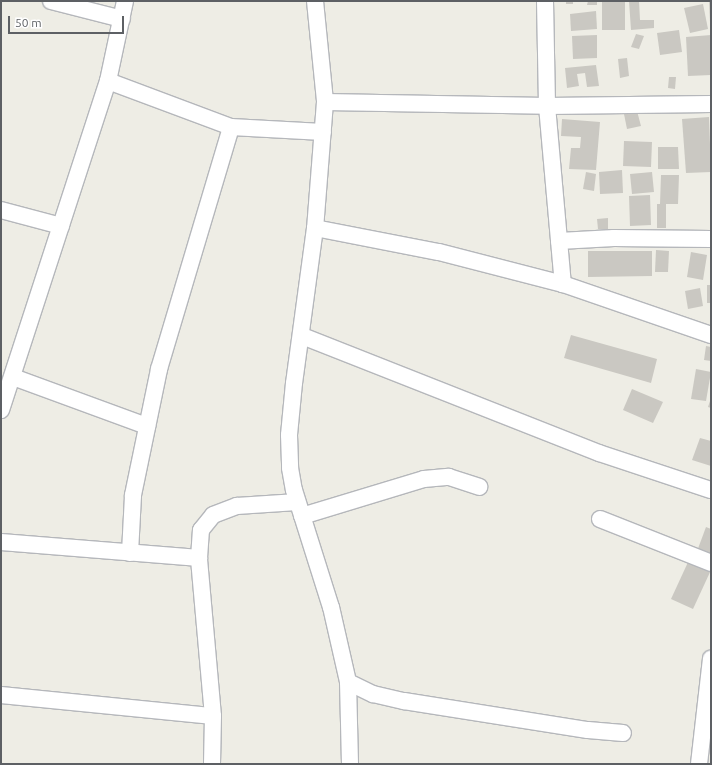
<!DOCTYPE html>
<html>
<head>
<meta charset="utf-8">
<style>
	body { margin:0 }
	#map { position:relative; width:712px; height:765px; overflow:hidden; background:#eeede5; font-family:Ubuntu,sans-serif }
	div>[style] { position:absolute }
	.building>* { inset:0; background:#cac8c2 }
	.roads { filter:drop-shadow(1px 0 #b5b7bb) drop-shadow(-1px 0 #b5b7bb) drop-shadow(0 1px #b5b7bb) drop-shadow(0 -1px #b5b7bb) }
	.minor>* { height:16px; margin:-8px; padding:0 8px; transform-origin:8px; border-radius:8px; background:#fff }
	span { translate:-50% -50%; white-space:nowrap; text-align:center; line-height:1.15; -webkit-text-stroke:4px #fff; paint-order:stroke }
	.frame { position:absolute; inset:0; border:2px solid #5d6064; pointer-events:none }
	.scale { position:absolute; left:8px; top:16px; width:116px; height:18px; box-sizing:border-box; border:2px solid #5d6064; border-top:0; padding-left:5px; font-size:12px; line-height:14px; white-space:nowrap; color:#5d6064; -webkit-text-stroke:3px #fff; paint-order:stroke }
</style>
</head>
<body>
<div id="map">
	<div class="building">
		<i style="clip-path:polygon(566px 1px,573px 1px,573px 4px,566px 4px)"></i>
		<i style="clip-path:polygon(588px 1px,597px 1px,597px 5px,587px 5px)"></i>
		<i style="clip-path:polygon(602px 1px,625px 1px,625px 30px,602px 30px)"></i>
		<i style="clip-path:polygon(629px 1px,639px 1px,640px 20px,654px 20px,654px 28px,631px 30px)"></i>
		<i style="clip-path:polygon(709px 1px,711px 1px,711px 22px,710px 22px)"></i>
		<i style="clip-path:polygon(703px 4px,708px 29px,690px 33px,684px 8px)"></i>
		<i style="clip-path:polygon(596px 11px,597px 29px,571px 31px,570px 14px)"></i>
		<i style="clip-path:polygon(679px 30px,682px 52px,660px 55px,657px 33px)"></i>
		<i style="clip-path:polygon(636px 34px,644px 36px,639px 49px,631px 47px)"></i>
		<i style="clip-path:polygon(597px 35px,597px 58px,573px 59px,572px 36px)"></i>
		<i style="clip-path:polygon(711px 35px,711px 75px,688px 76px,686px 37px)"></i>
		<i style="clip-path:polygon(627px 58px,629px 76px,620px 78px,618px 59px)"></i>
		<i style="clip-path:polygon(596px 65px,599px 86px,587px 87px,585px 73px,577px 74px,579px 86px,567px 88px,565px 68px)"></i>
		<i style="clip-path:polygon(669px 77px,676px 77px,675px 89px,668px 88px)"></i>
		<i style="clip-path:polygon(637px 111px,641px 126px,627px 129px,624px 114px)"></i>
		<i style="clip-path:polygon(709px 117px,711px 172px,686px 173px,682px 119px)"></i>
		<i style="clip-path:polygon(562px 119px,600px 122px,596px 170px,569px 169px,571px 148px,580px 148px,581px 137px,561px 136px)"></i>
		<i style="clip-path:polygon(624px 141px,652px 142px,651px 167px,623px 166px)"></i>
		<i style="clip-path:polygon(658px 147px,678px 147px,679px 169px,658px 169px)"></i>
		<i style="clip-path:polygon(622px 170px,623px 193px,600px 194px,599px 172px)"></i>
		<i style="clip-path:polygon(586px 172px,596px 174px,594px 191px,583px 189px)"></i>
		<i style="clip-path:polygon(652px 172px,654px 192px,632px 194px,630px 174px)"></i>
		<i style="clip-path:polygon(661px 175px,679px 175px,678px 204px,666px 204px,666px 228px,657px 228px,657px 204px,660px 204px)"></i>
		<i style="clip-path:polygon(650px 195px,651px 225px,630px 226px,629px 196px)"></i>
		<i style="clip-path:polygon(608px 218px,608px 229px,598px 229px,597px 219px)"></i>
		<i style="clip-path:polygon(656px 250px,669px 251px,668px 272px,655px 272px)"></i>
		<i style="clip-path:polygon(588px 251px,652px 251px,652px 276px,588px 277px)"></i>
		<i style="clip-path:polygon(691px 252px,707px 255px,703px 280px,687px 277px)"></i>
		<i style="clip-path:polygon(707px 285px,711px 285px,711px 303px,707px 303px)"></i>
		<i style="clip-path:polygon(700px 288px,703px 306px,688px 309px,685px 291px)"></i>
		<i style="clip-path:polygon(571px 335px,657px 359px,651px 383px,564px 358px)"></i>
		<i style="clip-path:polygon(706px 346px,711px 347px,711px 361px,704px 360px)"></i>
		<i style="clip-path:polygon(696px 369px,711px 372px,706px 401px,691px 399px)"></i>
		<i style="clip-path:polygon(632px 389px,663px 402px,653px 423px,623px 410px)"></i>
		<i style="clip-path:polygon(711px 398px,711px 408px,708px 407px)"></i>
		<i style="clip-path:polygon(700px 438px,711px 441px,711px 466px,692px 460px)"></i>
		<i style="clip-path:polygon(706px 527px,711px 529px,711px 559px,696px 554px)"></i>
		<i style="clip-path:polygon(689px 560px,711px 570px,693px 609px,671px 599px)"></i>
	</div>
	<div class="roads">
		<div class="minor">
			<i style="left:51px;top:1px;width:73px;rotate:14.2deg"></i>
			<i style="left:315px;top:1px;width:101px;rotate:84.3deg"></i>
			<i style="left:325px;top:102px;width:126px;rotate:94.5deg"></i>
			<i style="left:315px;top:228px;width:156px;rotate:97.7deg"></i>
			<i style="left:294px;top:383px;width:52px;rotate:95.5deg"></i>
			<i style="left:289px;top:435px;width:33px;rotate:88deg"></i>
			<i style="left:290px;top:468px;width:22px;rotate:80deg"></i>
			<i style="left:294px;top:490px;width:123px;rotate:72.5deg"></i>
			<i style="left:331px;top:607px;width:77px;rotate:77.2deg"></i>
			<i style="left:348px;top:682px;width:82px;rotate:88.6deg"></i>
			<i style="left:545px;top:1px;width:105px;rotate:88.9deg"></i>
			<i style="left:547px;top:106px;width:179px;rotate:84.9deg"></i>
			<i style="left:108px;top:81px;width:131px;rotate:20.5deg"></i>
			<i style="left:231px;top:127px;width:92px;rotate:3.1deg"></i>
			<i style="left:325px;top:102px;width:222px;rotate:1deg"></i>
			<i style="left:547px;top:106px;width:164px;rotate:-0.7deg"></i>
			<i style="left:1px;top:210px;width:62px;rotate:14.9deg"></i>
			<i style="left:315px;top:228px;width:126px;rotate:11deg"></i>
			<i style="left:439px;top:252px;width:128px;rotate:14.5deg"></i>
			<i style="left:563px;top:284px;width:157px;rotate:19deg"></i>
			<i style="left:559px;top:241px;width:55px;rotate:-3.1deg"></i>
			<i style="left:614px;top:238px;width:97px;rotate:0.6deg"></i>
			<i style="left:302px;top:336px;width:319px;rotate:21.5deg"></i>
			<i style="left:599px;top:453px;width:118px;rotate:18.3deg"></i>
			<i style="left:13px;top:377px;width:143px;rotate:20.1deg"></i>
			<i style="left:1px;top:410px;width:346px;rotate:-72deg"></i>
			<i style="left:108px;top:81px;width:82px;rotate:-78deg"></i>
			<i style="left:302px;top:516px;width:127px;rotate:-16.9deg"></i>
			<i style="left:424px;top:479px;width:25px;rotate:-5deg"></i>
			<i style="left:449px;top:477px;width:32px;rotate:18deg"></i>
			<i style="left:600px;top:519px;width:119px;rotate:21.6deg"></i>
			<i style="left:1px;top:542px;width:199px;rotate:4.6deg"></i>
			<i style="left:130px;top:553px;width:58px;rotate:-87deg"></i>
			<i style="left:133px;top:495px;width:129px;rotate:-78.3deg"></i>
			<i style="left:159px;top:369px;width:252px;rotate:-73.4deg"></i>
			<i style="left:348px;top:682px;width:28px;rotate:26deg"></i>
			<i style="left:373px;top:694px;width:32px;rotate:13deg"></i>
			<i style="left:404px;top:701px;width:186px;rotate:9deg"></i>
			<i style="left:588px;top:730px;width:35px;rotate:5deg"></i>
			<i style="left:1px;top:695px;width:213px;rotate:5.7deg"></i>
			<i style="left:212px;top:764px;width:48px;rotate:-88.8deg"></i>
			<i style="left:213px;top:716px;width:159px;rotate:-95.1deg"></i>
			<i style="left:199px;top:558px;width:28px;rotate:-86deg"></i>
			<i style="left:201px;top:530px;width:19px;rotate:-51deg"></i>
			<i style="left:213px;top:515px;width:26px;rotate:-21deg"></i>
			<i style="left:237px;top:506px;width:60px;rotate:-3.8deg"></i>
			<i style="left:699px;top:764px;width:106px;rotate:-83.5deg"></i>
		</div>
	</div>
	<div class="frame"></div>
	<div class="scale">50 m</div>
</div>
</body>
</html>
